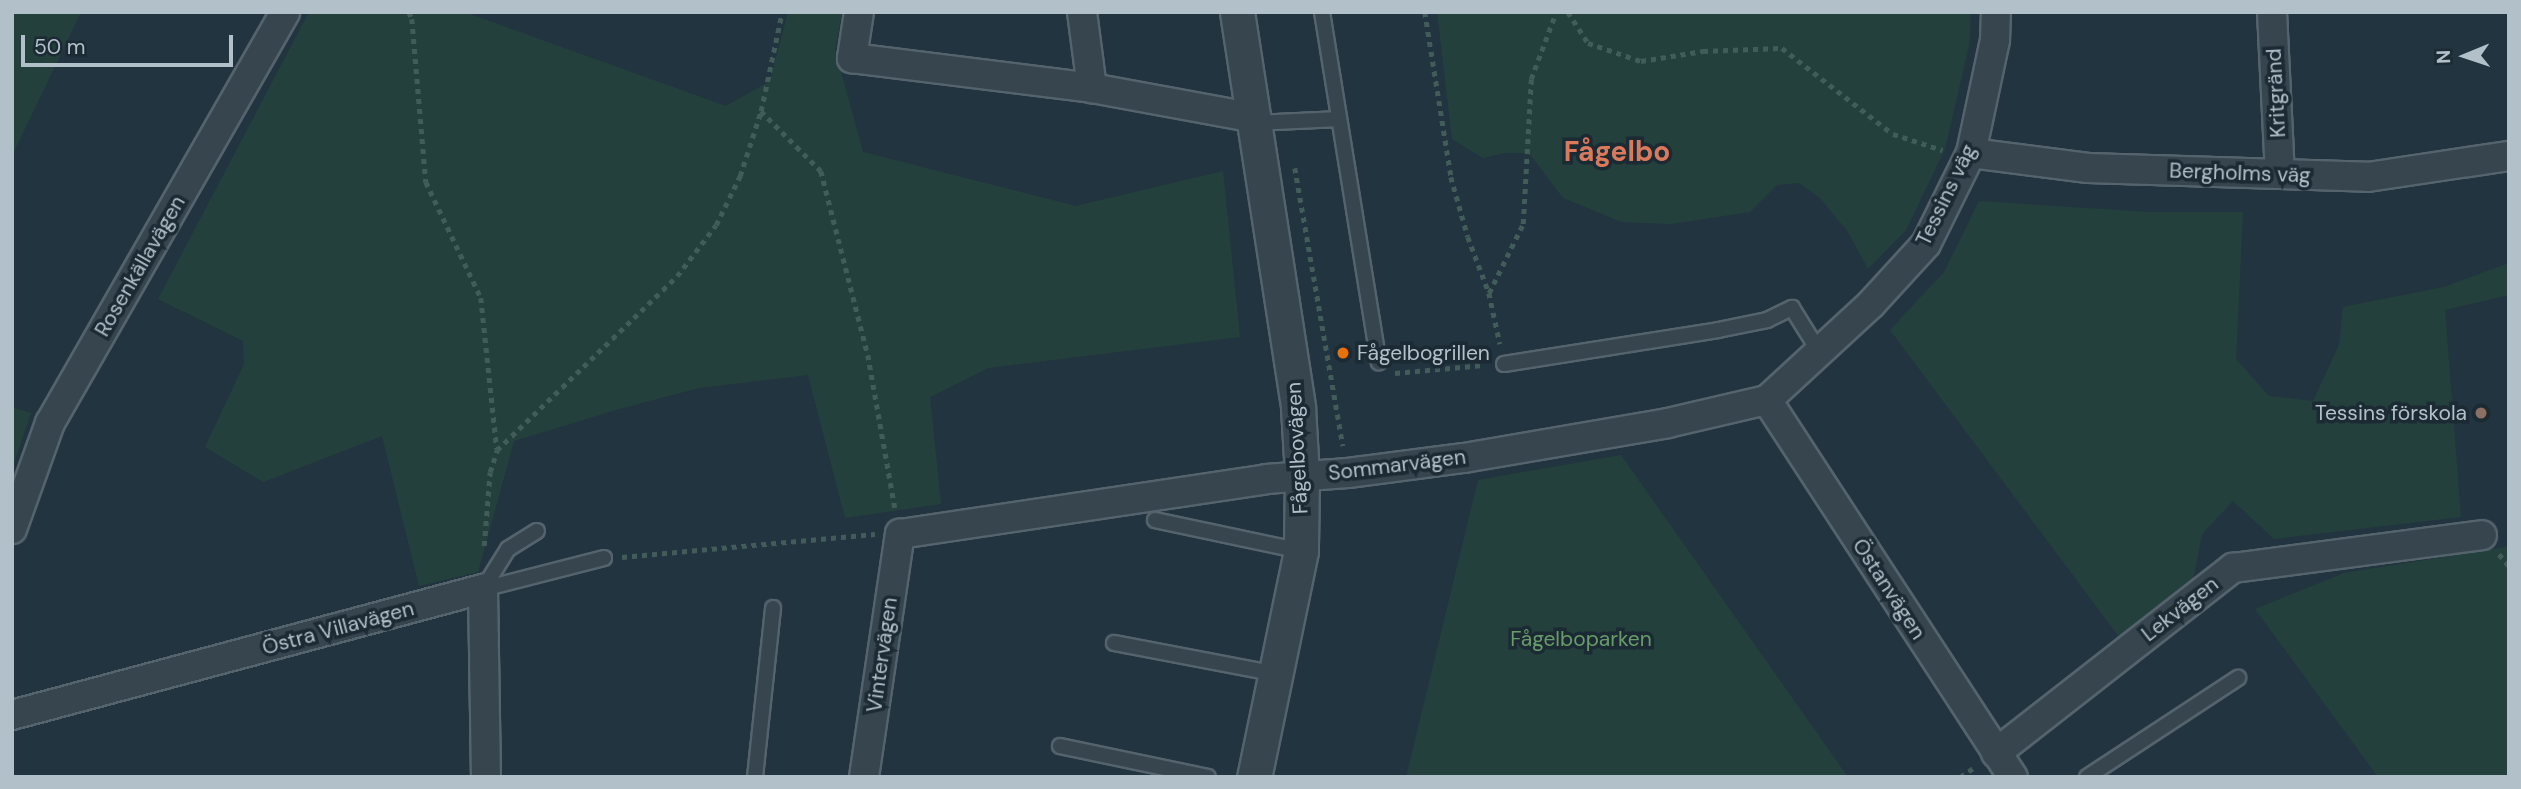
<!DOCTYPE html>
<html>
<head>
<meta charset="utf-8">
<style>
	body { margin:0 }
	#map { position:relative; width:2521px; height:789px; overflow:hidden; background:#22343f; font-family:"DM Sans",sans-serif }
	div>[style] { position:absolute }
	.green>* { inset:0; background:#24403d }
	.path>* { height:4.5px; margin-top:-2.25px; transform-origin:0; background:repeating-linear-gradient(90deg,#425c5a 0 5px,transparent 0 10px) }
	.roads { filter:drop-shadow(2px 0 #55636d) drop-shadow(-2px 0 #55636d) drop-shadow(0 2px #55636d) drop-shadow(0 -2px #55636d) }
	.service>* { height:14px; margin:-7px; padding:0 7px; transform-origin:7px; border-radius:7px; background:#37454f }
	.minor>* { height:28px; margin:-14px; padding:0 14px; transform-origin:14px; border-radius:14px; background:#37454f }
	.tertiary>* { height:33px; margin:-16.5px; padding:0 16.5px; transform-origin:16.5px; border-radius:16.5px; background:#37454f }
	.dots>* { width:19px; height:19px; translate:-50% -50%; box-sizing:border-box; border:4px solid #1c2a34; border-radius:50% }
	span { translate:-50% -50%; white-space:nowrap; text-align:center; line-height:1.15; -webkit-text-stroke:7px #1c2a34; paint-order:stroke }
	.street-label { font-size:21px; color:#b2c0ca }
	.poi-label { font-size:21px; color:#b2c0ca }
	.left { translate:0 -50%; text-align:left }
	.right { translate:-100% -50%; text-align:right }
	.park-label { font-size:21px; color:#689c6a }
	.district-label { font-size:28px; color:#da7a5d; font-weight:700 }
	.frame { position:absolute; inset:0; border:14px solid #b2c0ca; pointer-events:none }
	.north { position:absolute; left:2430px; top:21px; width:70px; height:70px; -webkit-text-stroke:5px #1c2a34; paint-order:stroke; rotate:268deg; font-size:19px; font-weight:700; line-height:28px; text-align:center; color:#b2c0ca }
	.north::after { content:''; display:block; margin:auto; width:24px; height:32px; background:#b2c0ca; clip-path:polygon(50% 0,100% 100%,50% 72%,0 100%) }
	.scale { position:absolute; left:21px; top:35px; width:212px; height:32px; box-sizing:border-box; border:4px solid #b2c0ca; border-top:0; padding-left:9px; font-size:21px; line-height:24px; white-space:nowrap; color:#b2c0ca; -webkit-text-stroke:5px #1c2a34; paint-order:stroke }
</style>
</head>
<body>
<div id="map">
	<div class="green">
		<i style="clip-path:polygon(12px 12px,81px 12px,12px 156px)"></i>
		<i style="clip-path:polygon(309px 12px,464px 12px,726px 106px,770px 81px,788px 12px,842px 12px,835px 50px,863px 152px,1076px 206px,1223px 171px,1240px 337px,988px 368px,930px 397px,941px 504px,845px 518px,808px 375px,699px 388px,619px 409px,514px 441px,478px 572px,419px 586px,382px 436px,263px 482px,205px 447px,244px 364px,243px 341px,158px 299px)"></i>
		<i style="clip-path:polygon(1437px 12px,1971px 12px,1969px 45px,1945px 149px,1906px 230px,1868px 269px,1848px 232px,1819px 197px,1799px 183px,1777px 185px,1750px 212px,1671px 224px,1622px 222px,1563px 198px,1529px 153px,1504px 153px,1483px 158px,1452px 139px)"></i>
		<i style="clip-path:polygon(1979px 201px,2149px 212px,2243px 212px,2236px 359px,2269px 396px,2313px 401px,2339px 345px,2343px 307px,2444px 287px,2509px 263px,2509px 295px,2445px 310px,2461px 517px,2274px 539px,2233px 501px,2202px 534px,2193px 581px,2119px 637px,1890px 330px,1944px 272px)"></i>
		<i style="clip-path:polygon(12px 407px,31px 413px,12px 469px)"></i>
		<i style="clip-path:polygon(1621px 455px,1848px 777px,1406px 777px,1478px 480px)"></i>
		<i style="clip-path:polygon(2506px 547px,2509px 549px,2509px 777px,2378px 777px,2255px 609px,2344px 573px)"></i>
	</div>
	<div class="path">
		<i style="left:409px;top:12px;width:8px;rotate:67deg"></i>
		<i style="left:412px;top:19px;width:164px;rotate:85.1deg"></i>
		<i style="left:426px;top:182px;width:128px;rotate:64.6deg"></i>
		<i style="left:481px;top:298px;width:152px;rotate:84deg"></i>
		<i style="left:1425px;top:12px;width:167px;rotate:81deg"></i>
		<i style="left:1451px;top:177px;width:62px;rotate:74.2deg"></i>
		<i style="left:1468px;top:237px;width:60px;rotate:69.4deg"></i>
		<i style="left:1489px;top:293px;width:52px;rotate:77.8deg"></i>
		<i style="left:1568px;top:12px;width:37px;rotate:57deg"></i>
		<i style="left:1588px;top:43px;width:56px;rotate:18.8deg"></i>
		<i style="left:1641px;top:61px;width:63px;rotate:-9.2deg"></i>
		<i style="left:1703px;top:51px;width:79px;rotate:-2.2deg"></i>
		<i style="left:1782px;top:48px;width:140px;rotate:37.8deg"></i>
		<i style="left:1893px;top:134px;width:52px;rotate:18.1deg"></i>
		<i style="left:761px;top:111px;width:85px;rotate:45deg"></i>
		<i style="left:821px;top:171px;width:190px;rotate:75.7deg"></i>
		<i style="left:868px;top:355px;width:155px;rotate:80deg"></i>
		<i style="left:1295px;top:168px;width:282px;rotate:80.2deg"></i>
		<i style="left:1489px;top:293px;width:77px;rotate:-63.8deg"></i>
		<i style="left:1523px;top:224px;width:145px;rotate:-86.8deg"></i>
		<i style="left:1531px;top:79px;width:72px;rotate:-69.5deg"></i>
		<i style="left:1395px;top:373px;width:89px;rotate:-5.1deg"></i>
		<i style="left:484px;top:546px;width:74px;rotate:-85.4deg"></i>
		<i style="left:490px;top:472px;width:23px;rotate:-72deg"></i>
		<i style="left:497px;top:450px;width:250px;rotate:-44deg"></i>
		<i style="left:677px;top:276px;width:64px;rotate:-52.6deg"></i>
		<i style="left:716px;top:225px;width:55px;rotate:-63.9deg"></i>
		<i style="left:740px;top:176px;width:68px;rotate:-72.1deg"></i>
		<i style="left:761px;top:111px;width:101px;rotate:-78deg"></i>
		<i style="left:2499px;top:554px;width:16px;rotate:50deg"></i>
		<i style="left:622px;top:557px;width:254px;rotate:-5.2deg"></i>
		<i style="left:1960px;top:777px;width:18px;rotate:-34deg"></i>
	</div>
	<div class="roads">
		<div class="service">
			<i style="left:1322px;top:12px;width:355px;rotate:80.8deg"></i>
			<i style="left:1256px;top:123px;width:82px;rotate:-2.8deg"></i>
			<i style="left:1504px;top:364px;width:217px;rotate:-9deg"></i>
			<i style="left:1718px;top:330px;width:50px;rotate:-11.5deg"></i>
			<i style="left:1767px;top:320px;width:28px;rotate:-26deg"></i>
			<i style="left:1792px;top:308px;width:53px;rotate:58.1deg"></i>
			<i style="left:1155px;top:520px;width:149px;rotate:12deg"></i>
			<i style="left:483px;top:589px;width:125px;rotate:-14.4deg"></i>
			<i style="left:483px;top:589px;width:47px;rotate:-58deg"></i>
			<i style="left:508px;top:549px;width:34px;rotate:-32deg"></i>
			<i style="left:1114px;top:643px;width:165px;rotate:10.8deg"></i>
			<i style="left:1060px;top:746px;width:151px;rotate:11.8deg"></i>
			<i style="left:755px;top:777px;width:170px;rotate:-83.9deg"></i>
			<i style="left:2087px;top:777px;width:181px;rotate:-33.3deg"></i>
		</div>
		<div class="minor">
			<i style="left:859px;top:12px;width:47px;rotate:98.7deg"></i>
			<i style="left:852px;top:58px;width:242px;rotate:7.1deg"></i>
			<i style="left:1092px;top:88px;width:167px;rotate:10.4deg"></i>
			<i style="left:1082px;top:12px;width:77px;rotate:82.5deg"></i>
			<i style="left:2272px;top:12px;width:162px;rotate:87.2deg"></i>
			<i style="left:1971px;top:153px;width:118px;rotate:7.3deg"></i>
			<i style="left:2088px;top:168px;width:280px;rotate:1.8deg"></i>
			<i style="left:2368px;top:177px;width:143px;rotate:-8.5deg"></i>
			<i style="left:1767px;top:400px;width:450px;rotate:56.9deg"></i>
			<i style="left:12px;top:529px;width:113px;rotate:-70.3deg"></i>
			<i style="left:50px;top:423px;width:473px;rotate:-60.2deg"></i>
			<i style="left:12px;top:715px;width:488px;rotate:-15deg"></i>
			<i style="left:483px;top:589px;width:188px;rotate:89.1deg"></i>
			<i style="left:1996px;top:753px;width:301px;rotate:-38deg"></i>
			<i style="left:2233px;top:568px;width:251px;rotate:-7.5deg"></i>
			<i style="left:864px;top:777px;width:246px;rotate:-81.6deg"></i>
			<i style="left:900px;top:534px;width:370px;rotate:-8.5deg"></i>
			<i style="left:1266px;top:479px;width:82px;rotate:-4.2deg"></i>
			<i style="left:1348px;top:473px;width:117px;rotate:-7.4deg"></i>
			<i style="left:1464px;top:458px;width:207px;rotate:-9.7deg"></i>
			<i style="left:1668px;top:423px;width:102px;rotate:-13.1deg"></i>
			<i style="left:1767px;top:400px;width:142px;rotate:-42.7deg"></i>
			<i style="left:1871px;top:304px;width:81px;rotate:-47.5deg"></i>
			<i style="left:1926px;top:244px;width:102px;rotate:-63.7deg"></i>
			<i style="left:1971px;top:153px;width:116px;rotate:-78deg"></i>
			<i style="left:1995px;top:40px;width:28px;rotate:-88deg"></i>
		</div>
		<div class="tertiary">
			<i style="left:1237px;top:12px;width:401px;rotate:81.2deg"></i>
			<i style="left:1298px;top:408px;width:67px;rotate:86.6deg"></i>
			<i style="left:1302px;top:475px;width:76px;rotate:90.8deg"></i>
			<i style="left:1301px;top:551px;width:231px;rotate:101.7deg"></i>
		</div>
	</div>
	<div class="dots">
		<i style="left:1343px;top:353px;background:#e8710a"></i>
		<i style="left:2481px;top:413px;background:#8d6e63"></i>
	</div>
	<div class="street-label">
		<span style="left:2276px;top:93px;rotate:-93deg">Kritgränd</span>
		<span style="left:2240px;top:173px;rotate:2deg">Bergholms väg</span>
		<span style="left:1946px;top:195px;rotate:-64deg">Tessins väg</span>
		<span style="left:140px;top:266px;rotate:-60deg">Rosenkällavägen</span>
		<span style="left:1297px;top:448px;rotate:-93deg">Fågelbovägen</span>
		<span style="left:1397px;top:465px;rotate:-7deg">Sommarvägen</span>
		<span style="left:1889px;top:589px;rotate:57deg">Östanvägen</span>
		<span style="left:2180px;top:609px;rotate:-38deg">Lekvägen</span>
		<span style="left:338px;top:628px;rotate:-15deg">Östra Villavägen</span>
		<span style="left:882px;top:655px;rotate:-82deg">Vintervägen</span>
	</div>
	<div class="poi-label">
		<span class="left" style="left:1357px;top:353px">Fågelbogrillen</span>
		<span class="right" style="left:2467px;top:413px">Tessins förskola</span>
	</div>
	<div class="park-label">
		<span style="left:1581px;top:639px">Fågelboparken</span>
	</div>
	<div class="district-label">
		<span style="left:1617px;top:152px">Fågelbo</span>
	</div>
	<div class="frame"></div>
	<div class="north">N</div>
	<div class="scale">50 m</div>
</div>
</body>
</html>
